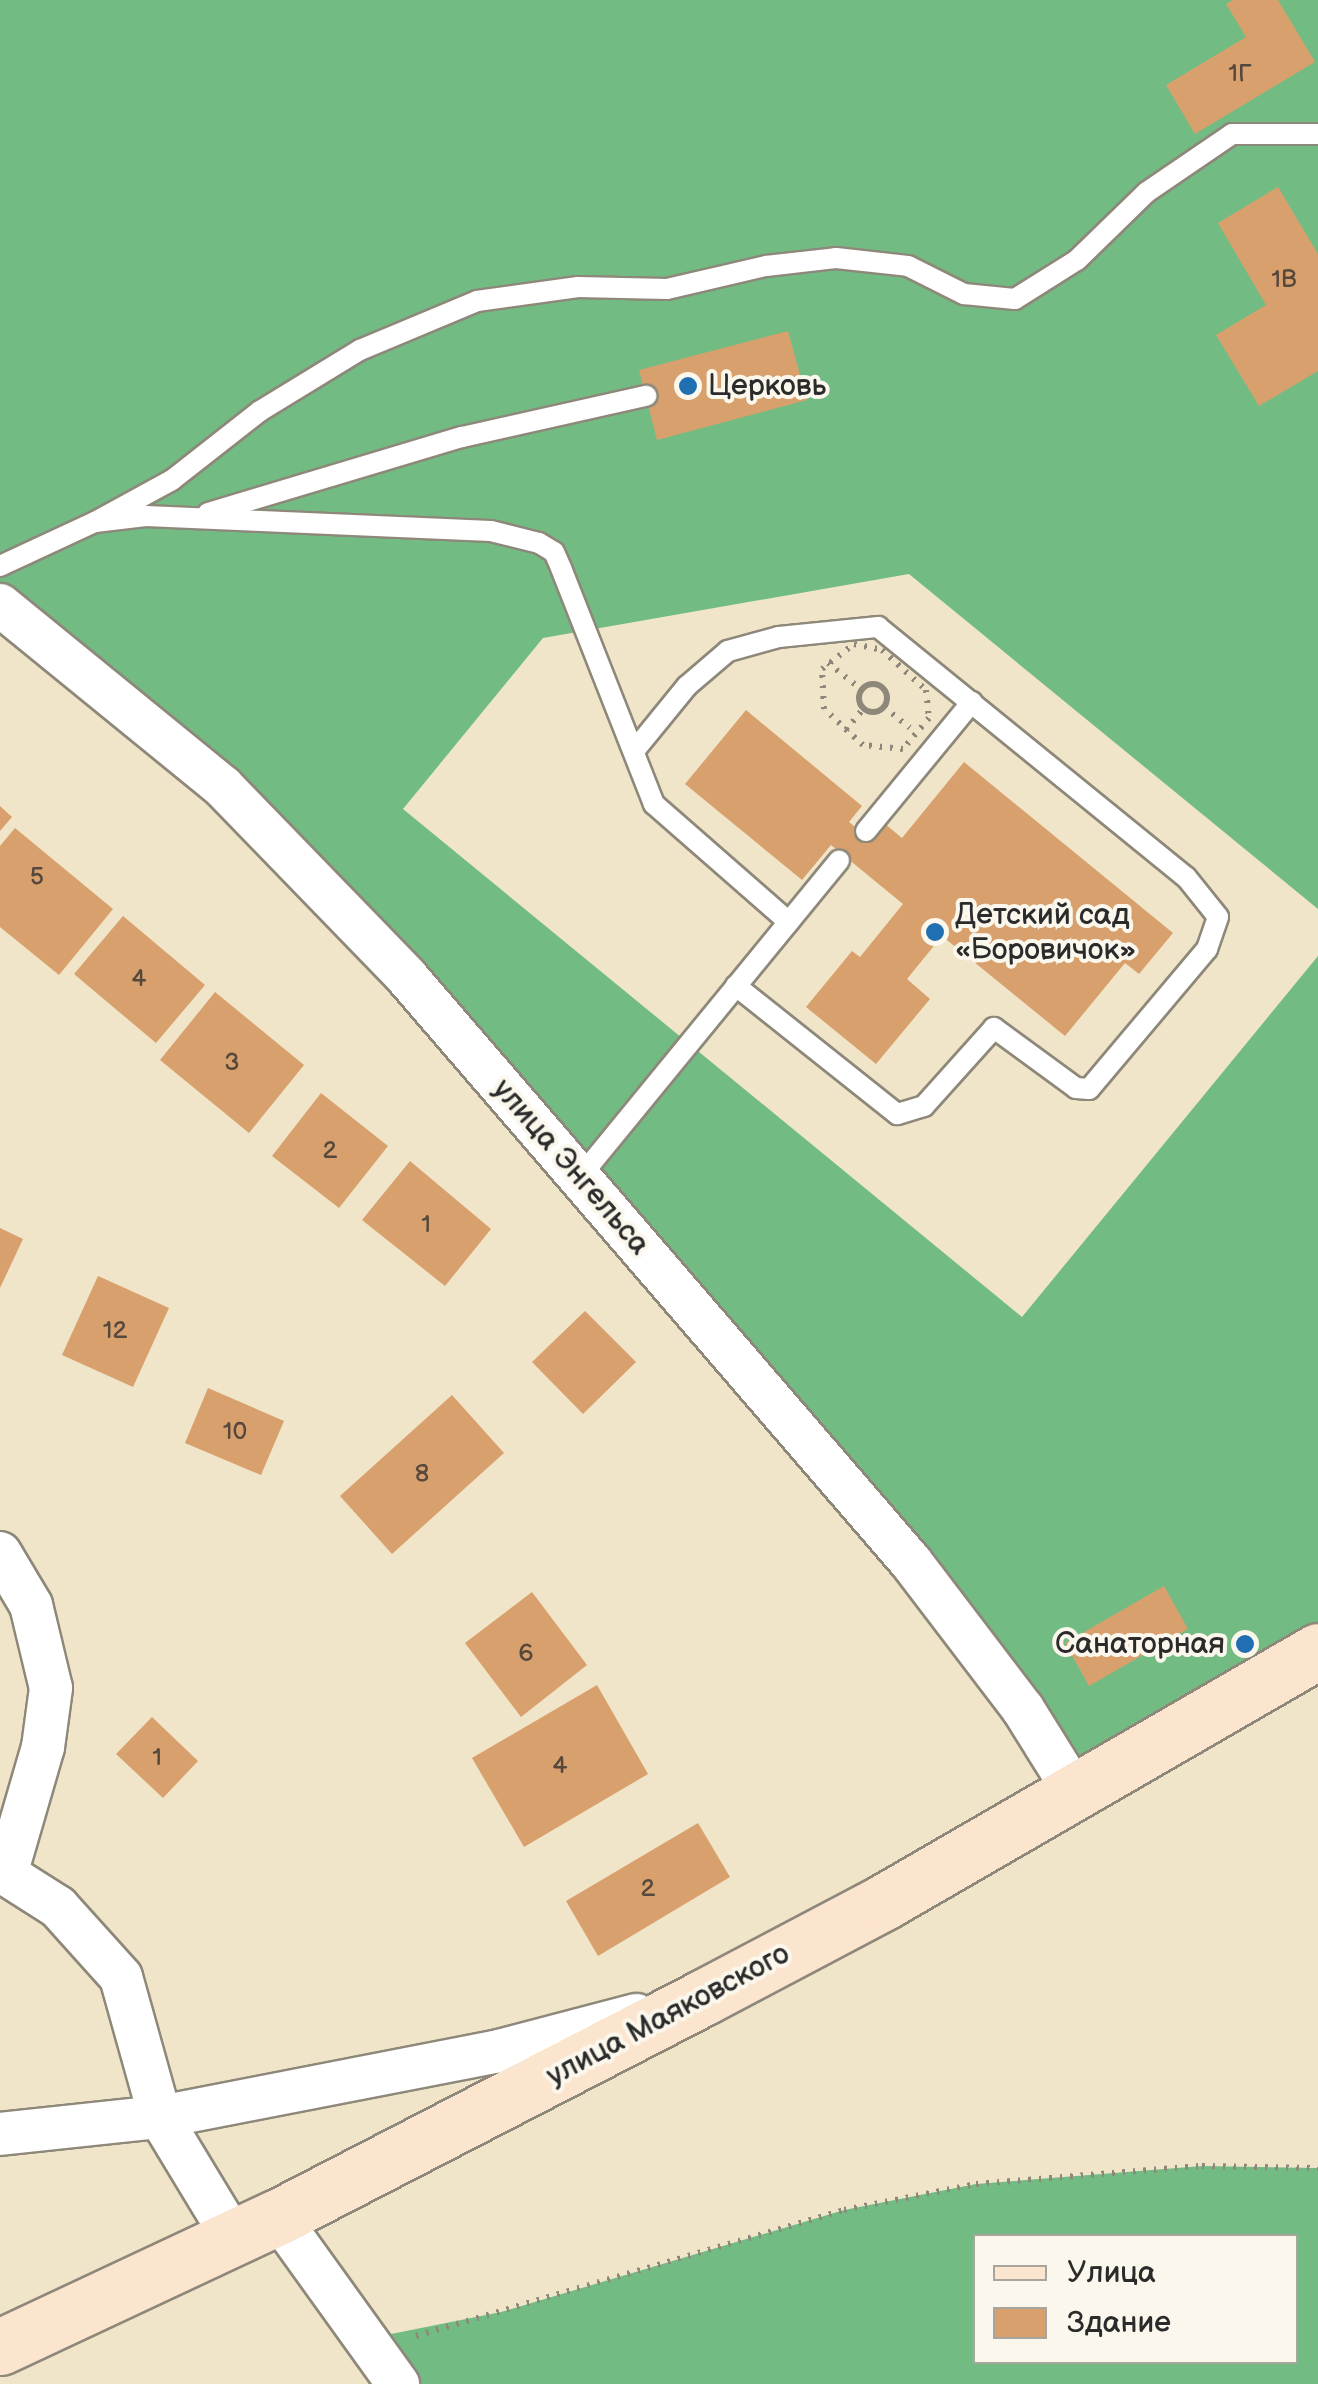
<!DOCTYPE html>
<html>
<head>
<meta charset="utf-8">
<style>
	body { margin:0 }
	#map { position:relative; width:1318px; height:2384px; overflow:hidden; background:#f0e5c8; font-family:"Balsamiq Sans",sans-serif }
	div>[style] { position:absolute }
	.forest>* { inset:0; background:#72bc84 }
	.building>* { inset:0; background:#d8a06d }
	.path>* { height:6px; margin-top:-3px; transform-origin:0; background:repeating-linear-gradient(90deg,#8e887a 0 2.5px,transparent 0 10.5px) }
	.path>.ring { margin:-3px; padding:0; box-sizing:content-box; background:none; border:6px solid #8e887a; border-radius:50% }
	.roads { filter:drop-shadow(2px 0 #8e887a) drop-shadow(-2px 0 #8e887a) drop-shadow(0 2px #8e887a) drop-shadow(0 -2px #8e887a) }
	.lane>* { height:20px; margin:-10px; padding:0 10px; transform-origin:10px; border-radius:10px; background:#fff }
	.street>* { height:42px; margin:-21px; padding:0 21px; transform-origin:21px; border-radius:21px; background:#fff }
	.secondary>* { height:55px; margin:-27.5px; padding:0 27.5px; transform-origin:27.5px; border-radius:27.5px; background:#fce5cf }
	.dots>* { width:28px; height:28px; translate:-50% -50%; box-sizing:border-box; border:5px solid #fbf7ec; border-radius:50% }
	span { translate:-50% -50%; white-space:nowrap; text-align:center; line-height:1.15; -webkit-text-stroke:8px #fbf7ec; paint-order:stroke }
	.number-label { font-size:25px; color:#56483c }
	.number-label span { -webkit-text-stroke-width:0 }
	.poi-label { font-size:30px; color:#2b2b2b }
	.left { translate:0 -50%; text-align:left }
	.right { translate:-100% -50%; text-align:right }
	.street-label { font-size:30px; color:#2b2b2b }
	.legend { position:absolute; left:973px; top:2234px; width:325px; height:130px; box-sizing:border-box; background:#fbf7ec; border:2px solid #a8a59f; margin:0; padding:12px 18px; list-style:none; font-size:30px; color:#2b2b2b }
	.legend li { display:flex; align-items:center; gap:20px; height:50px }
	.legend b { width:50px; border:2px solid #a8a59f }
</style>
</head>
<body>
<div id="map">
	<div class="forest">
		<i style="clip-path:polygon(0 0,1318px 0,1318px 909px,909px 574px,543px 638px,403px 809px,1022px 1317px,1318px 956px,1318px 1651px,1074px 1791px,406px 976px,0 605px)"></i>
		<i style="clip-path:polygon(evenodd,1202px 2166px,1318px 2168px,1318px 2384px,398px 2384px,366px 2339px,501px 2312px,844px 2210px,976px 2184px,1202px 2166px,976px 2236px,1296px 2236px,1296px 2362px,976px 2362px,976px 2236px)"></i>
	</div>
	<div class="building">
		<i style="clip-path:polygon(1233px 0,1278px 0,1315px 62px,1195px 134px,1166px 85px,1246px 37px,1226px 4px)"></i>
		<i style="clip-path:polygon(1278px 187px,1318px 254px,1318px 371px,1259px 406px,1216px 335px,1266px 305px,1218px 223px)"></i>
		<i style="clip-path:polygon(788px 331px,807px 400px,657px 440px,639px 370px)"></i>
		<i style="clip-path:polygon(746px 710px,862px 806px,849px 822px,872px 841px,885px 824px,902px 838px,964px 762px,1173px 933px,1139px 974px,1125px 963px,1065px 1036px,942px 936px,907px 979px,930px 999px,876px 1064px,806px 1007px,852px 951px,860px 957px,903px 904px,831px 845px,802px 880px,685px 784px)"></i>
		<i style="clip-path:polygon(0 806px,12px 817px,0 831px)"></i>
		<i style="clip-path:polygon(15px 828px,113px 909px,59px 975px,0 927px,0 846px)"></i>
		<i style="clip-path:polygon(123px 916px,205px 985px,156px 1043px,74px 974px)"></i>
		<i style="clip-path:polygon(215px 992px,304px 1065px,249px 1133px,160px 1060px)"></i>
		<i style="clip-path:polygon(321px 1093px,388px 1146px,339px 1208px,272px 1156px)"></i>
		<i style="clip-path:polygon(410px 1161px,491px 1229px,445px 1286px,362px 1220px)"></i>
		<i style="clip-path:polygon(0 1228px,23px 1239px,0 1288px)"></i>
		<i style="clip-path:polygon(98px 1276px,169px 1308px,133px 1387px,62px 1355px)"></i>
		<i style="clip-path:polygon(585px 1311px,636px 1362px,583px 1414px,532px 1362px)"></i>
		<i style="clip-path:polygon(208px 1388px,284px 1421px,261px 1475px,185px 1443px)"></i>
		<i style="clip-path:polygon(452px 1395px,504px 1453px,392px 1554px,340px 1496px)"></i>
		<i style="clip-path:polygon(1164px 1586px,1188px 1629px,1089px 1686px,1065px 1643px)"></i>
		<i style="clip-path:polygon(532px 1592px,587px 1665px,521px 1717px,465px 1643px)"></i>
		<i style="clip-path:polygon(597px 1685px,648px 1774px,524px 1847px,472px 1758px)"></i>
		<i style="clip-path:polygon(152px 1717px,198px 1761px,163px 1798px,116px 1754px)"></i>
		<i style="clip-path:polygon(698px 1823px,730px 1877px,598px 1956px,566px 1901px)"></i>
	</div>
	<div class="path">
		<i style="left:854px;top:644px;width:29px;rotate:12deg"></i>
		<i style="left:882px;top:650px;width:59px;rotate:42.3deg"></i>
		<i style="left:926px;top:690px;width:28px;rotate:84deg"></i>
		<i style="left:929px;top:718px;width:40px;rotate:130deg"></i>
		<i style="left:903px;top:749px;width:40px;rotate:-174.3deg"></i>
		<i style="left:863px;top:745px;width:53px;rotate:-137.3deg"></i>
		<i style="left:824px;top:709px;width:40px;rotate:-92.9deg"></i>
		<i style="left:822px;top:669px;width:41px;rotate:-38deg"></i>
		<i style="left:828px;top:663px;width:43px;rotate:38.5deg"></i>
		<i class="ring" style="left:859px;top:684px;width:22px;height:22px"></i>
		<i style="left:884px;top:707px;width:33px;rotate:39deg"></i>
		<i style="left:846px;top:730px;width:28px;rotate:-51deg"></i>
		<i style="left:416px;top:2336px;width:446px;rotate:-16.4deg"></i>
		<i style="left:844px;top:2210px;width:135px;rotate:-11.1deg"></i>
		<i style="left:976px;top:2184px;width:227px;rotate:-4.6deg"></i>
		<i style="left:1202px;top:2166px;width:116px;rotate:1deg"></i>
	</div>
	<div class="roads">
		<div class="lane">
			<i style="left:208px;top:513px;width:265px;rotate:-16.7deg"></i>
			<i style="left:462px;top:437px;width:189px;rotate:-12.6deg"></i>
			<i style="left:95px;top:522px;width:88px;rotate:-28.6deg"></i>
			<i style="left:172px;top:480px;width:112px;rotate:-38.1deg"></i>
			<i style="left:260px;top:411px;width:117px;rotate:-31.4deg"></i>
			<i style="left:360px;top:350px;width:127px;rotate:-22.7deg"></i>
			<i style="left:477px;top:301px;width:102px;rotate:-7.9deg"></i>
			<i style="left:578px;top:287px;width:89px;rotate:1.3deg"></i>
			<i style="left:667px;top:289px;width:102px;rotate:-13.1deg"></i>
			<i style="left:766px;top:266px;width:70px;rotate:-6.5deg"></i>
			<i style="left:836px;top:258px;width:72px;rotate:6.3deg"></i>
			<i style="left:908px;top:266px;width:63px;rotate:26.6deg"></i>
			<i style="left:964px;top:294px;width:51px;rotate:5.6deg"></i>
			<i style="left:1015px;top:299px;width:73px;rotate:-32.2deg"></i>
			<i style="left:1077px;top:260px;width:98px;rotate:-44.2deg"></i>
			<i style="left:1147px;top:192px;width:103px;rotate:-34.3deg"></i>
			<i style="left:1232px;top:134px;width:86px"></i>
			<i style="left:0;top:566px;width:105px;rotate:-24.9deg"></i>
			<i style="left:95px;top:522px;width:51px;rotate:-6.7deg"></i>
			<i style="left:146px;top:516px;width:345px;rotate:2.5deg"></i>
			<i style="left:491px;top:531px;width:49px;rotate:14deg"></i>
			<i style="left:539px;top:543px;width:17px;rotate:31deg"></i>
			<i style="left:554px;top:552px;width:17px;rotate:66deg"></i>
			<i style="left:561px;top:568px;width:254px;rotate:68.5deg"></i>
			<i style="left:654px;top:804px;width:179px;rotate:41.2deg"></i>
			<i style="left:634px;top:751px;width:84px;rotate:-50.8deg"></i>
			<i style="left:687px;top:686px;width:54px;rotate:-40.5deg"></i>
			<i style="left:728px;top:651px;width:53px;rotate:-15.4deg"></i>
			<i style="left:779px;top:637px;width:100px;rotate:-5.8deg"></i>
			<i style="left:878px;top:627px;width:397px;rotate:39.1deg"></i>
			<i style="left:1186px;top:877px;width:51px;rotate:51.3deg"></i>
			<i style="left:1218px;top:917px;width:34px;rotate:109deg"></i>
			<i style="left:1207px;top:949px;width:183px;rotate:130.1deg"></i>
			<i style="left:1089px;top:1089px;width:13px;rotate:-176deg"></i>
			<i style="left:1076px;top:1088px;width:102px;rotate:-143.8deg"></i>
			<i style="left:994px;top:1028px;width:105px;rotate:131.9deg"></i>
			<i style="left:924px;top:1106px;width:28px;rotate:163deg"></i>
			<i style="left:897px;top:1114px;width:206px;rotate:-141.5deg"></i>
			<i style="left:866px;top:831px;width:167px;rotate:-50.6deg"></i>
			<i style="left:580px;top:1177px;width:409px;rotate:-50.7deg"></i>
		</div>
		<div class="street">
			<i style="left:0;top:605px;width:288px;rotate:39.2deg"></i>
			<i style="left:223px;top:787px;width:263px;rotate:45.9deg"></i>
			<i style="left:406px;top:976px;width:774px;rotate:49.25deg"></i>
			<i style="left:911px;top:1562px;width:185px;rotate:52.7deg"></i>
			<i style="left:1023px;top:1709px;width:97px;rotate:58.1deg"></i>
			<i style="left:0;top:1553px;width:61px;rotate:59.2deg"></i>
			<i style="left:31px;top:1605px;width:85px;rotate:76.5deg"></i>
			<i style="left:51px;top:1688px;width:60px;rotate:97.7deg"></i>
			<i style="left:43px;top:1747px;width:132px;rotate:106.2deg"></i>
			<i style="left:6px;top:1874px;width:62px;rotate:32.4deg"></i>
			<i style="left:58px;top:1907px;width:94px;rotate:48deg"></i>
			<i style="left:121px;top:1977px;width:145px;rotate:74.4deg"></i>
			<i style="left:160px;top:2117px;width:143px;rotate:58.8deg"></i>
			<i style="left:0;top:2134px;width:161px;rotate:-6.1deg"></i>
			<i style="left:160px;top:2117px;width:345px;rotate:-11deg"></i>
			<i style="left:499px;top:2051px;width:142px;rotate:-14.7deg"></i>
			<i style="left:278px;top:2217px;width:206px;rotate:54.3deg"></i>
		</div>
		<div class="secondary">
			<i style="left:0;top:2347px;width:307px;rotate:-25.1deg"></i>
			<i style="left:278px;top:2217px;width:479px;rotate:-27.3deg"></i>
			<i style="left:704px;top:1997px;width:204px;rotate:-27.8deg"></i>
			<i style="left:884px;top:1902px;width:501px;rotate:-30.04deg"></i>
		</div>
	</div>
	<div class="dots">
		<i style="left:688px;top:386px;background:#1f6fb2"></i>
		<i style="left:935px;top:932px;background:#1f6fb2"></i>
		<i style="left:1245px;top:1644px;background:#1f6fb2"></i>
	</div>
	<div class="number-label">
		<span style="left:1240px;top:74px">1Г</span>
		<span style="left:1284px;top:280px">1В</span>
		<span style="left:37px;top:877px">5</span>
		<span style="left:139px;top:979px">4</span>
		<span style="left:232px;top:1063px">3</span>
		<span style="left:330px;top:1151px">2</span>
		<span style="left:426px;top:1225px">1</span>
		<span style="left:115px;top:1331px">12</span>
		<span style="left:235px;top:1432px">10</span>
		<span style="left:422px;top:1474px">8</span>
		<span style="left:526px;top:1654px">6</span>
		<span style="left:157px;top:1758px">1</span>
		<span style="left:560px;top:1766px">4</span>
		<span style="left:648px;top:1889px">2</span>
	</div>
	<div class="poi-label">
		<span class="left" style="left:708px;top:386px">Церковь</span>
		<span class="left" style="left:955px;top:932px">Детский сад<br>«Боровичок»</span>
		<span class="right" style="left:1225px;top:1644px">Санаторная</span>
	</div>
	<div class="street-label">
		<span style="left:571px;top:1167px;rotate:49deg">улица Энгельса</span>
		<span style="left:668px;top:2015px;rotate:-28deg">улица Маяковского</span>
	</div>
	<ul class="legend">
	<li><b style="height:12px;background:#fce5cf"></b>Улица</li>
	<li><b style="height:28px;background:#d8a06d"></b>Здание</li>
	</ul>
</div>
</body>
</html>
